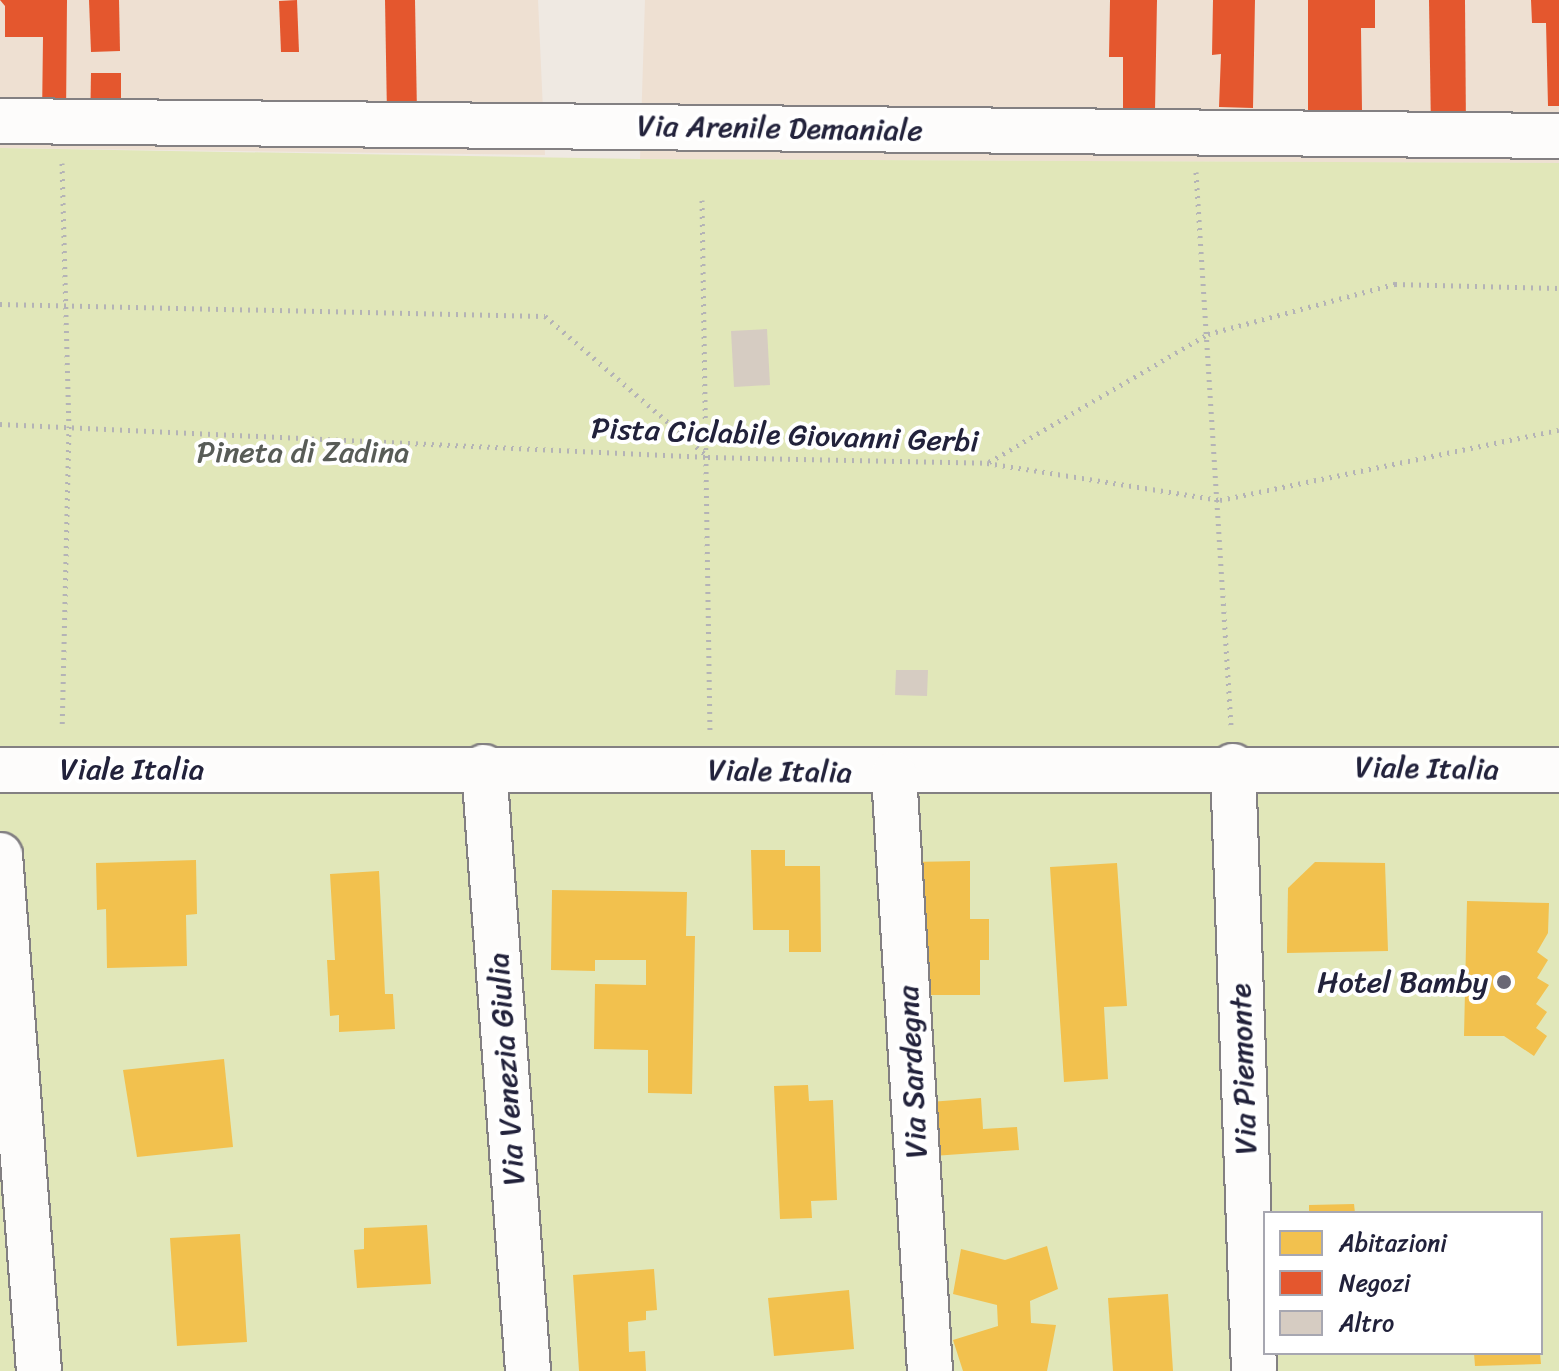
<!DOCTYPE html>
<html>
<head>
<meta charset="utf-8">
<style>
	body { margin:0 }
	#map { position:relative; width:1559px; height:1371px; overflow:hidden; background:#efe9e2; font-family:Sriracha,sans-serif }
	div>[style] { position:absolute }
	.built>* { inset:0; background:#eee0d2 }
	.green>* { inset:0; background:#e1e7b9 }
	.homes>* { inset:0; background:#f2c14e }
	.shops>* { inset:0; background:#e4572e }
	.building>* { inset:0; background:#d6ccc2 }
	.path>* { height:5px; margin-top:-2.5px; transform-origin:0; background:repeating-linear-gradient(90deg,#b4b3b6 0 2px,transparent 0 8px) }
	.roads { filter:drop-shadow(2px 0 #838082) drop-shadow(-2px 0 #838082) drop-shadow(0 2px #838082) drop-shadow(0 -2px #838082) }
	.minor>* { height:44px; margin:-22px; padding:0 22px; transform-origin:22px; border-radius:22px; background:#fdfcfb }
	.dots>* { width:22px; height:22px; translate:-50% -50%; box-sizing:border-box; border:4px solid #fff; border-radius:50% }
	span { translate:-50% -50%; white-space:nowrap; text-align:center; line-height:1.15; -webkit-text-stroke:8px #fff; paint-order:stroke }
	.street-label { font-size:30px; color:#22223b }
	.park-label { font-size:30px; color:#585c57 }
	.poi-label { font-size:30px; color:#22223b }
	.right { translate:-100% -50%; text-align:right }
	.legend { position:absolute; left:1263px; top:1211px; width:280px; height:144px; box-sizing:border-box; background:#fff; border:2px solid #a7a7b1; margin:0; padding:10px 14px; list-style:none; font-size:24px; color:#22223b }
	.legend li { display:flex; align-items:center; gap:16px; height:40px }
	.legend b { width:40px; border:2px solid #a7a7b1 }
</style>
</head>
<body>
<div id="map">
	<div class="built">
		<i style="clip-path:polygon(0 0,538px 0,545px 155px,0 148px)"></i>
		<i style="clip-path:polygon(645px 0,1559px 0,1559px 163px,640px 159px)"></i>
	</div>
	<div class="green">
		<i style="clip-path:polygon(evenodd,0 148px,640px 159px,1559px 163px,1559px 1371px,0 1371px,0 148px,1265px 1213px,1541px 1213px,1541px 1353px,1265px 1353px,1265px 1213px)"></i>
	</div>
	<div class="homes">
		<i style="clip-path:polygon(751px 850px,785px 850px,785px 866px,820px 866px,821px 952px,789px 952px,789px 930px,753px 930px)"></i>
		<i style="clip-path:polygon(196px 860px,197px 914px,186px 915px,187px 966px,107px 968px,106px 909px,97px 910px,96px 863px)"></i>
		<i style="clip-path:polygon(970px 861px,970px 919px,989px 919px,989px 960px,980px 960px,980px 995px,910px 995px,909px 862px)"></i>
		<i style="clip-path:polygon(1315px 862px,1385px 863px,1388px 951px,1287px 953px,1288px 888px)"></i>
		<i style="clip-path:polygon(1117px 863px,1127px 1006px,1104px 1007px,1108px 1079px,1064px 1082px,1050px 867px)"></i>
		<i style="clip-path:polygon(379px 871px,385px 994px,393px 994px,395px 1029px,339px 1032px,339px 1015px,330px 1016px,327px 960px,335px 960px,330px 874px)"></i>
		<i style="clip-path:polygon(552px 890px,687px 892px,686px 936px,695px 936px,692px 1094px,648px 1093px,648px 1050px,594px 1049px,595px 984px,646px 985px,646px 960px,595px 960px,595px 971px,551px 970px)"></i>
		<i style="clip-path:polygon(1467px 901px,1549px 903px,1548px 933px,1537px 952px,1548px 960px,1537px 978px,1549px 985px,1536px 1004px,1547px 1012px,1536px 1028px,1547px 1036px,1534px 1056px,1504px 1036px,1464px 1036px)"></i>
		<i style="clip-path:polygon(224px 1059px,233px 1147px,137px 1157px,123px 1070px)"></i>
		<i style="clip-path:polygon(808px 1085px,809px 1101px,833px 1100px,837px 1200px,811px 1201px,812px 1218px,780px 1219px,774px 1086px)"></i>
		<i style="clip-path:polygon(981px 1098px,983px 1129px,1017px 1127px,1019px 1150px,933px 1156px,930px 1102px)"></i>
		<i style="clip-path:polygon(1354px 1204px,1355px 1213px,1309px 1213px,1309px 1205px)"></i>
		<i style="clip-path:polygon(427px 1225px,431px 1284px,357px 1288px,354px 1250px,364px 1249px,364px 1228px)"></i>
		<i style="clip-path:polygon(240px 1234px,247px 1342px,177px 1346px,170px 1238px)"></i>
		<i style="clip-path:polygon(1047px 1246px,1058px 1289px,1030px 1301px,1031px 1323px,1056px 1325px,1047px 1371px,963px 1371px,953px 1340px,998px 1326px,997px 1305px,953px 1294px,961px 1249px,1005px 1260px)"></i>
		<i style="clip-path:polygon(654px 1269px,657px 1310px,646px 1311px,646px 1320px,628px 1322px,629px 1352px,645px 1351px,646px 1371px,579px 1371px,573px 1275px)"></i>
		<i style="clip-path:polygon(849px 1290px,854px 1349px,774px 1356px,768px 1298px)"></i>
		<i style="clip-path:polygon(1168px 1294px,1173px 1371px,1113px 1371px,1108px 1298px)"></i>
		<i style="clip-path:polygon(1474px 1353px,1540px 1353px,1541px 1364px,1475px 1366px)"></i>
	</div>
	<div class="shops">
		<i style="clip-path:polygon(0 0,67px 0,66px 118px,42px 118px,43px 37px,5px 37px,5px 6px)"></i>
		<i style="clip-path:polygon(89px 0,119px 0,120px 51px,91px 52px)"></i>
		<i style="clip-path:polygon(297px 0,299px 52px,281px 52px,279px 1px)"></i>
		<i style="clip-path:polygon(385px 0,415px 0,417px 114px,387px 115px)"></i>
		<i style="clip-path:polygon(1110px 0,1157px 0,1155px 111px,1123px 110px,1123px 57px,1109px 57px)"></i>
		<i style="clip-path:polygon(1213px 0,1255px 0,1253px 108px,1219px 107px,1221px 54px,1212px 55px)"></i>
		<i style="clip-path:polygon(1308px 0,1375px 0,1375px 28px,1361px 28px,1362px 111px,1308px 112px)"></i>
		<i style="clip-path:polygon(1429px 0,1465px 0,1466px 131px,1431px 131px)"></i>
		<i style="clip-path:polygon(1531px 0,1559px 0,1559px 106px,1548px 106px,1546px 23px,1532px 23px)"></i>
		<i style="clip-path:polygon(91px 73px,121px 73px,121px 129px,90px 130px)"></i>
	</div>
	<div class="building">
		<i style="clip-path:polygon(767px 329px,770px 385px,734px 387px,731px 331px)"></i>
		<i style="clip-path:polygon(896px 670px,928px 670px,927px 696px,895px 695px)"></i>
	</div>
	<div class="path">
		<i style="left:62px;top:163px;width:263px;rotate:88.5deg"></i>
		<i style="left:69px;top:426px;width:303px;rotate:91.3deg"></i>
		<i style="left:1196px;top:172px;width:554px;rotate:86.38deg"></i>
		<i style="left:702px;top:200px;width:531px;rotate:89.14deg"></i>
		<i style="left:0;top:304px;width:545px;rotate:1.26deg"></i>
		<i style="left:545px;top:316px;width:214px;rotate:40.8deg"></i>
		<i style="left:0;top:424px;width:709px;rotate:2.67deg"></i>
		<i style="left:708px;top:457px;width:279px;rotate:1.2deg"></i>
		<i style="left:987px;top:463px;width:236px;rotate:9deg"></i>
		<i style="left:1220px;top:500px;width:346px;rotate:-11.7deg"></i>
		<i style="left:989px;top:462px;width:254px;rotate:-30.3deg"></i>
		<i style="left:1208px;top:334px;width:194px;rotate:-15deg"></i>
		<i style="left:1395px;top:284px;width:164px;rotate:1.4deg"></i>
	</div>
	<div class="roads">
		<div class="minor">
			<i style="left:0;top:121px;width:1559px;rotate:0.55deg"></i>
			<i style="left:1233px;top:766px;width:605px;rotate:88.01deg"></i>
			<i style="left:484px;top:767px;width:606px;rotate:85.83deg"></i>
			<i style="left:0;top:770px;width:1559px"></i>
			<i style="left:894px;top:774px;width:598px;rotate:86.55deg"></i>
			<i style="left:0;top:855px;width:517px;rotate:85.68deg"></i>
		</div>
	</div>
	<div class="dots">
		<i style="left:1504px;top:982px;background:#6a6875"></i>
	</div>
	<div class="street-label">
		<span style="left:780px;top:128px;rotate:1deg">Via Arenile Demaniale</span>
		<span style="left:785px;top:435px;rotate:2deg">Pista Ciclabile Giovanni Gerbi</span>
		<span style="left:1427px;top:768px;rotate:1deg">Viale Italia</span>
		<span style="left:132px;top:769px">Viale Italia</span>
		<span style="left:780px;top:771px;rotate:1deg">Viale Italia</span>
		<span style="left:506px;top:1069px;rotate:-94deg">Via Venezia Giulia</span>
		<span style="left:1243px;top:1069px;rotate:-92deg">Via Piemonte</span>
		<span style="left:912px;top:1072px;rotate:-93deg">Via Sardegna</span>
	</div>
	<div class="park-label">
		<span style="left:303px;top:452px">Pineta di Zadina</span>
	</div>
	<div class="poi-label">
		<span class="right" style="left:1488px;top:982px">Hotel Bamby</span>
	</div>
	<ul class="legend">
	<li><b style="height:22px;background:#f2c14e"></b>Abitazioni</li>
	<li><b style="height:22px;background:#e4572e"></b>Negozi</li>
	<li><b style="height:22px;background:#d6ccc2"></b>Altro</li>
	</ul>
</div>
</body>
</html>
